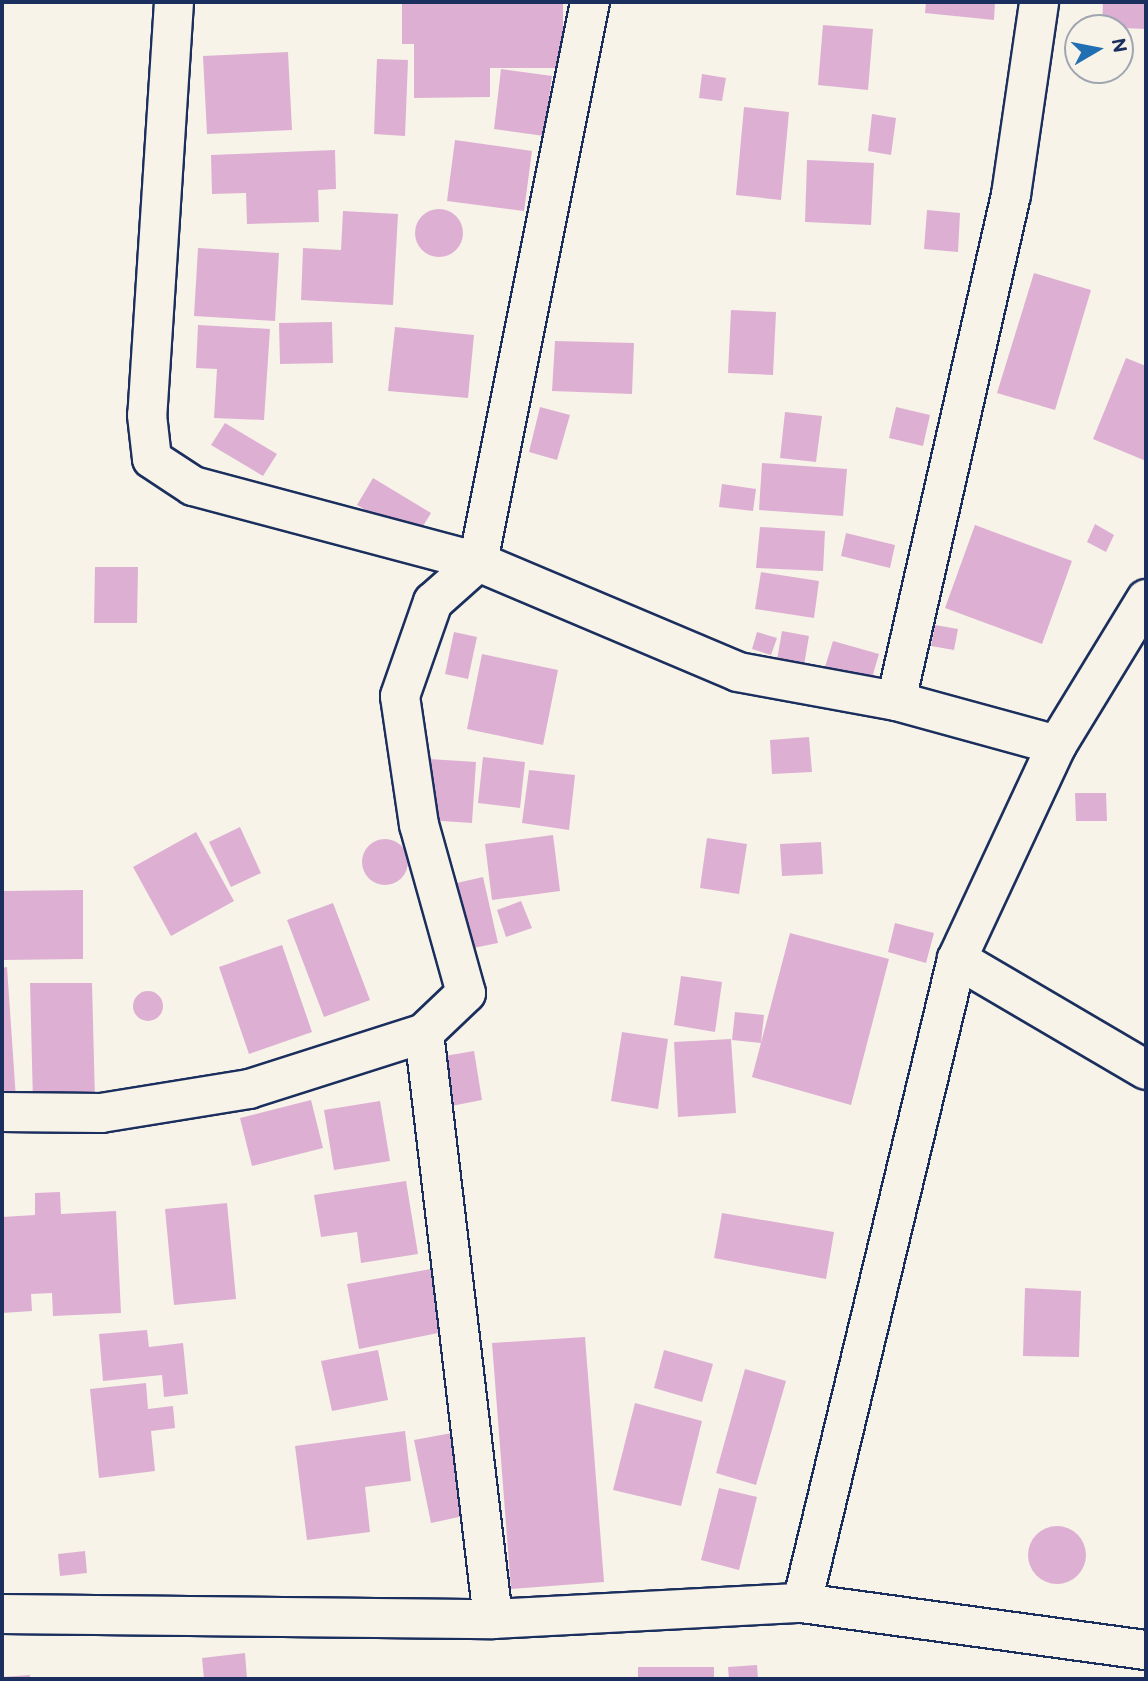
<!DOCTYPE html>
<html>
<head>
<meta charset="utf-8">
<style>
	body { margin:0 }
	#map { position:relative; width:1148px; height:1681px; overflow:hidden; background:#f7f3e8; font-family:"Balsamiq Sans",sans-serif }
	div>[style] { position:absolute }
	.building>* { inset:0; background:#ddb0d3 }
	.round { border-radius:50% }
	.roads { filter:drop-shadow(2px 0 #1b2f5e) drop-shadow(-2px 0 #1b2f5e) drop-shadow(0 2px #1b2f5e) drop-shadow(0 -2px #1b2f5e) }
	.minor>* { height:38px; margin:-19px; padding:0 19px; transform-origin:19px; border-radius:19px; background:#f7f3e8 }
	span { translate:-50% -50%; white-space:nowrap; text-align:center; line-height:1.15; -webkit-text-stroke:6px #f7f3e8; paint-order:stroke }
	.frame { position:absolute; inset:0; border:4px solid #1b2f5e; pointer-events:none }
	.north { position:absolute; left:1064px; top:14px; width:70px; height:70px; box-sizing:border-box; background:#f7f3e8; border:2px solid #9fa5b1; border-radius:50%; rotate:80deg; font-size:19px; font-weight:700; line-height:28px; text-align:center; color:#1b2f5e }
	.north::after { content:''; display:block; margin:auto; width:24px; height:32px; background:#1f6fb2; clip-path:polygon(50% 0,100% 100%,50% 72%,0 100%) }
</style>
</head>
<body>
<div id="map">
	<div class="building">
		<i style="clip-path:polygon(402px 2px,563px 2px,563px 68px,490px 68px,490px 97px,414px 98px,414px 44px,402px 44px)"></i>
		<i style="clip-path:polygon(926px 2px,995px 2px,994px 20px,925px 13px)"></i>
		<i style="clip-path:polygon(1103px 2px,1146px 2px,1146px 29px,1102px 27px)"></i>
		<i style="clip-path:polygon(823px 25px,873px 29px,868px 90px,818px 85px)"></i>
		<i style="clip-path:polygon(288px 52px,292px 130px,207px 134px,203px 56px)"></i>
		<i style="clip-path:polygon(377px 59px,408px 60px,405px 136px,374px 134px)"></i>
		<i style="clip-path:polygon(501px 69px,552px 76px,544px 136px,494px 129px)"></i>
		<i style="clip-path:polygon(702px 74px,726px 78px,722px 101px,699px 98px)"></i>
		<i style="clip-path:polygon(744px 107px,789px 112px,781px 200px,736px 195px)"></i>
		<i style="clip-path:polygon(872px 114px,896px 118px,891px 155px,868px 151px)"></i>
		<i style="clip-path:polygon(455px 140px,532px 151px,524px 211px,447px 201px)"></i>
		<i style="clip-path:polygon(335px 150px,336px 189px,318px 190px,319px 222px,247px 224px,246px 193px,212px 194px,211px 155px)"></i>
		<i style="clip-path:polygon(807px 160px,874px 163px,871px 225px,805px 222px)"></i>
		<i class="round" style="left:415px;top:209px;width:48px;height:48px"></i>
		<i style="clip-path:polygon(927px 210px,960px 213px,958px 252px,924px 249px)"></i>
		<i style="clip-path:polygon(343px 211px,398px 214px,393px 305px,301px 300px,303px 248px,341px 250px)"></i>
		<i style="clip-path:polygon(198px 248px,279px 253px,275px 321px,194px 316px)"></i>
		<i style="clip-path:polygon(1034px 273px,1091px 290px,1055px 410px,997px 393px)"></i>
		<i style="clip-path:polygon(731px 310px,776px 312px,773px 375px,728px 373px)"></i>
		<i style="clip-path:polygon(332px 322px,333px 363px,280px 364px,279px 323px)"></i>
		<i style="clip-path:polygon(198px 325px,270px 329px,264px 420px,214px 418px,217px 369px,196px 368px)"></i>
		<i style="clip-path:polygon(395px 327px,474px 335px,468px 398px,388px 391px)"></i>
		<i style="clip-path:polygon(555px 341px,634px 343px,632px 394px,552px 391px)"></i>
		<i style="clip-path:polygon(1126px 358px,1146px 366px,1146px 461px,1093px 439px)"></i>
		<i style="clip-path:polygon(540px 407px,570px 415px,557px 460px,529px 452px)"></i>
		<i style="clip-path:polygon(896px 407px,930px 415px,923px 446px,889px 438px)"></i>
		<i style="clip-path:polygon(785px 412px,822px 416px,816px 462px,780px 458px)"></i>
		<i style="clip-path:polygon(225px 423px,277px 454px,263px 476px,211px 445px)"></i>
		<i style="clip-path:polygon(762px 463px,847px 469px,843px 516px,759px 510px)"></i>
		<i style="clip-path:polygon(373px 478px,431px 513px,415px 539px,357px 505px)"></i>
		<i style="clip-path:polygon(722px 484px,756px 489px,753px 511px,719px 507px)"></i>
		<i style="clip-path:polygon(1095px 524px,1114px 535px,1106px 552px,1087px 542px)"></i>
		<i style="clip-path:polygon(975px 525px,1072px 561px,1042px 644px,945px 608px)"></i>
		<i style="clip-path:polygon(760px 527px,825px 531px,823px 571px,756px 568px)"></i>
		<i style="clip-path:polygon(846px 533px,895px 545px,890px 568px,841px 556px)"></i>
		<i style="clip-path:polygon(95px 567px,138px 567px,137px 623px,94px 623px)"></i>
		<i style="clip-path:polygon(761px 572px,819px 581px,814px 618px,755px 609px)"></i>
		<i style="clip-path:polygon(935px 625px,958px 629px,954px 650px,931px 646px)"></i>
		<i style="clip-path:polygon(782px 631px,809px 636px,804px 665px,777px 660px)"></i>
		<i style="clip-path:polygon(454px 632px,477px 637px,468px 679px,445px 674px)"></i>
		<i style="clip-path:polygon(757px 632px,777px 638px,771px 655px,752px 649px)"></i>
		<i style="clip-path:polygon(833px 641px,879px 654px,871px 681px,825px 667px)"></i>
		<i style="clip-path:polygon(482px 654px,558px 670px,543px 745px,467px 729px)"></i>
		<i style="clip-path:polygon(809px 737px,812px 772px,772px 774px,770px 740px)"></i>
		<i style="clip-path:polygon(483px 757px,525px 762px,520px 808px,478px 803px)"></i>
		<i style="clip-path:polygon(429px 759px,476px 762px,472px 823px,426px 820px)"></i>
		<i style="clip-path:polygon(529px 770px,575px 775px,569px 830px,522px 823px)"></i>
		<i style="clip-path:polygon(1075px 793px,1106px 793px,1107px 821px,1076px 821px)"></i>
		<i style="clip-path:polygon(240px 827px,261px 873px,231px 887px,209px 842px)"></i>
		<i style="clip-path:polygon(196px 832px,234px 901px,171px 936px,133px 867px)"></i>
		<i style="clip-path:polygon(553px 835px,560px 891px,492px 900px,485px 844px)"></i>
		<i style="clip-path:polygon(707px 838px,747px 844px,739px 894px,700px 888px)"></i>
		<i class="round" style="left:362px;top:839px;width:46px;height:46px"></i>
		<i style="clip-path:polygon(821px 842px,823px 874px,782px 876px,780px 844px)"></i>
		<i style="clip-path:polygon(483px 877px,498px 943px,463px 950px,448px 885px)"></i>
		<i style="clip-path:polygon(83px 890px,83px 959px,2px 960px,2px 891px)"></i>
		<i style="clip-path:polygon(521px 901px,532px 928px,506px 937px,497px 910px)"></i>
		<i style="clip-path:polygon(333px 903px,370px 1000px,324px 1017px,287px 920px)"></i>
		<i style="clip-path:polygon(895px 923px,934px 933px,926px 963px,888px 952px)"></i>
		<i style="clip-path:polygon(790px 933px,889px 959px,851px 1105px,752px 1077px)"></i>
		<i style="clip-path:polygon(282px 945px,312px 1032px,249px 1054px,219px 967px)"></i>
		<i style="clip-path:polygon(7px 967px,16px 1099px,2px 1100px,2px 968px)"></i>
		<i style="clip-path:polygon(681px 976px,722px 982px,715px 1032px,674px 1025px)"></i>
		<i style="clip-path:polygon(30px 983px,92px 983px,95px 1101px,33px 1102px)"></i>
		<i class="round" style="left:133px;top:991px;width:30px;height:30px"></i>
		<i style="clip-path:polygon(735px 1012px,764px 1015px,761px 1043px,732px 1040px)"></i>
		<i style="clip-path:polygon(622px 1032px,668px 1039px,658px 1109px,611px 1101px)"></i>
		<i style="clip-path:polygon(731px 1039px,736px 1113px,678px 1117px,674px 1042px)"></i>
		<i style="clip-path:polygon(474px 1051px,482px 1100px,441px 1108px,433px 1058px)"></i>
		<i style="clip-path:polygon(311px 1100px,323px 1148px,252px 1166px,240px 1118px)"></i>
		<i style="clip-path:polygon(380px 1101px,390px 1161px,334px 1170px,324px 1110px)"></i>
		<i style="clip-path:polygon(406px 1181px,418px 1254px,361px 1263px,357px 1232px,321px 1237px,314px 1195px)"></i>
		<i style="clip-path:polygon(60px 1192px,61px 1214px,116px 1211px,121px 1313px,53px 1316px,52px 1293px,31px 1294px,32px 1311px,2px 1313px,2px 1217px,35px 1215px,35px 1193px)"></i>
		<i style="clip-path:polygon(227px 1203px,236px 1299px,174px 1305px,165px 1209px)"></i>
		<i style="clip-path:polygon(722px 1213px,834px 1232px,826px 1279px,714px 1258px)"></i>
		<i style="clip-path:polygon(431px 1269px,443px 1332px,359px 1349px,347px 1284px)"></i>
		<i style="clip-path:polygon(1025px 1288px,1081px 1291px,1079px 1357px,1023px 1356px)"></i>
		<i style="clip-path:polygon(147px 1330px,149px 1347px,183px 1343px,188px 1394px,164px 1397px,162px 1375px,103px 1381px,99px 1334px)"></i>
		<i style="clip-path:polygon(585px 1337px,604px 1582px,511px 1589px,492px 1343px)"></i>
		<i style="clip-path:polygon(378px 1350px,388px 1400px,332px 1411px,321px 1361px)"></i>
		<i style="clip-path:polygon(664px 1350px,713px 1364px,702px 1402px,654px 1388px)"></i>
		<i style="clip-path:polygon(745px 1369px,786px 1381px,756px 1485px,716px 1473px)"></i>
		<i style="clip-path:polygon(146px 1383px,148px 1409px,173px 1406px,175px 1428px,151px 1431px,155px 1471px,99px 1478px,90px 1389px)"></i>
		<i style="clip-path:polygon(635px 1403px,702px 1421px,681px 1506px,613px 1490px)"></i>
		<i style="clip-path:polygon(405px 1431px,411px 1481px,365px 1487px,370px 1532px,307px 1540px,295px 1446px)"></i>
		<i style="clip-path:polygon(457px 1432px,473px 1514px,431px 1523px,414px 1440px)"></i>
		<i style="clip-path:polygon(719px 1488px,757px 1497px,739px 1570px,701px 1560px)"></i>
		<i class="round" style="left:1028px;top:1526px;width:58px;height:58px"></i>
		<i style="clip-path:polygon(85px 1551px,87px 1573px,60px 1576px,58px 1554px)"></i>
		<i style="clip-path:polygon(245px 1653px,247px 1679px,204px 1679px,202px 1658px)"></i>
		<i style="clip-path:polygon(757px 1665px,758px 1679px,729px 1679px,728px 1667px)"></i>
		<i style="clip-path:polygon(638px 1667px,714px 1667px,714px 1679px,638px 1679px)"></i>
		<i style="clip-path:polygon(30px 1675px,30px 1679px,2px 1679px,2px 1677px)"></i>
	</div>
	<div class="roads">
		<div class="minor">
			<i style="left:174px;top:2px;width:414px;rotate:93.7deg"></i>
			<i style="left:147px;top:415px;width:44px;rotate:83.5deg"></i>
			<i style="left:152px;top:459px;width:49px;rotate:33.4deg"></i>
			<i style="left:193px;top:486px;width:295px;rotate:14.9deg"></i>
			<i style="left:478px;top:562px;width:282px;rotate:22.9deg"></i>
			<i style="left:738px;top:672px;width:161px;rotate:10.4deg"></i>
			<i style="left:896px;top:701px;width:167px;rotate:15.3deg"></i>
			<i style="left:896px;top:701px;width:519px;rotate:-77.2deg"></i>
			<i style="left:1011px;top:195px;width:195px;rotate:-81.7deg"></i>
			<i style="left:957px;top:959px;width:219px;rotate:30.4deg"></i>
			<i style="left:424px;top:1033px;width:590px;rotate:83.28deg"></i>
			<i style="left:2px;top:1112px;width:99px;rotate:0.6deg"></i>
			<i style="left:101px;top:1113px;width:150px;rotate:-9.2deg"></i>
			<i style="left:249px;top:1089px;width:184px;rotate:-17.7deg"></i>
			<i style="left:424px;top:1033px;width:58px;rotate:-43.6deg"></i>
			<i style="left:466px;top:993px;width:174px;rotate:-105.6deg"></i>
			<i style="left:419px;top:825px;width:130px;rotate:-98.4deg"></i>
			<i style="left:400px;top:696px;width:100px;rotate:-70.7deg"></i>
			<i style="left:433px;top:602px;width:60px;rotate:-41.6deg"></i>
			<i style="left:478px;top:562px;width:571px;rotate:-78.69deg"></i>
			<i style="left:802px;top:1603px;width:662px;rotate:-76.47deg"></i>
			<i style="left:957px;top:959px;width:236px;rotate:-65deg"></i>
			<i style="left:1057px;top:745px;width:171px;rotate:-58.6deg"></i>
			<i style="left:2px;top:1614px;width:491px;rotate:0.6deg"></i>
			<i style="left:493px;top:1619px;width:309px;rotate:-3deg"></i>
			<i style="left:802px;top:1603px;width:347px;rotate:7.8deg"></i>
		</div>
	</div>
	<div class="frame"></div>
	<div class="north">N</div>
</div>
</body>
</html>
